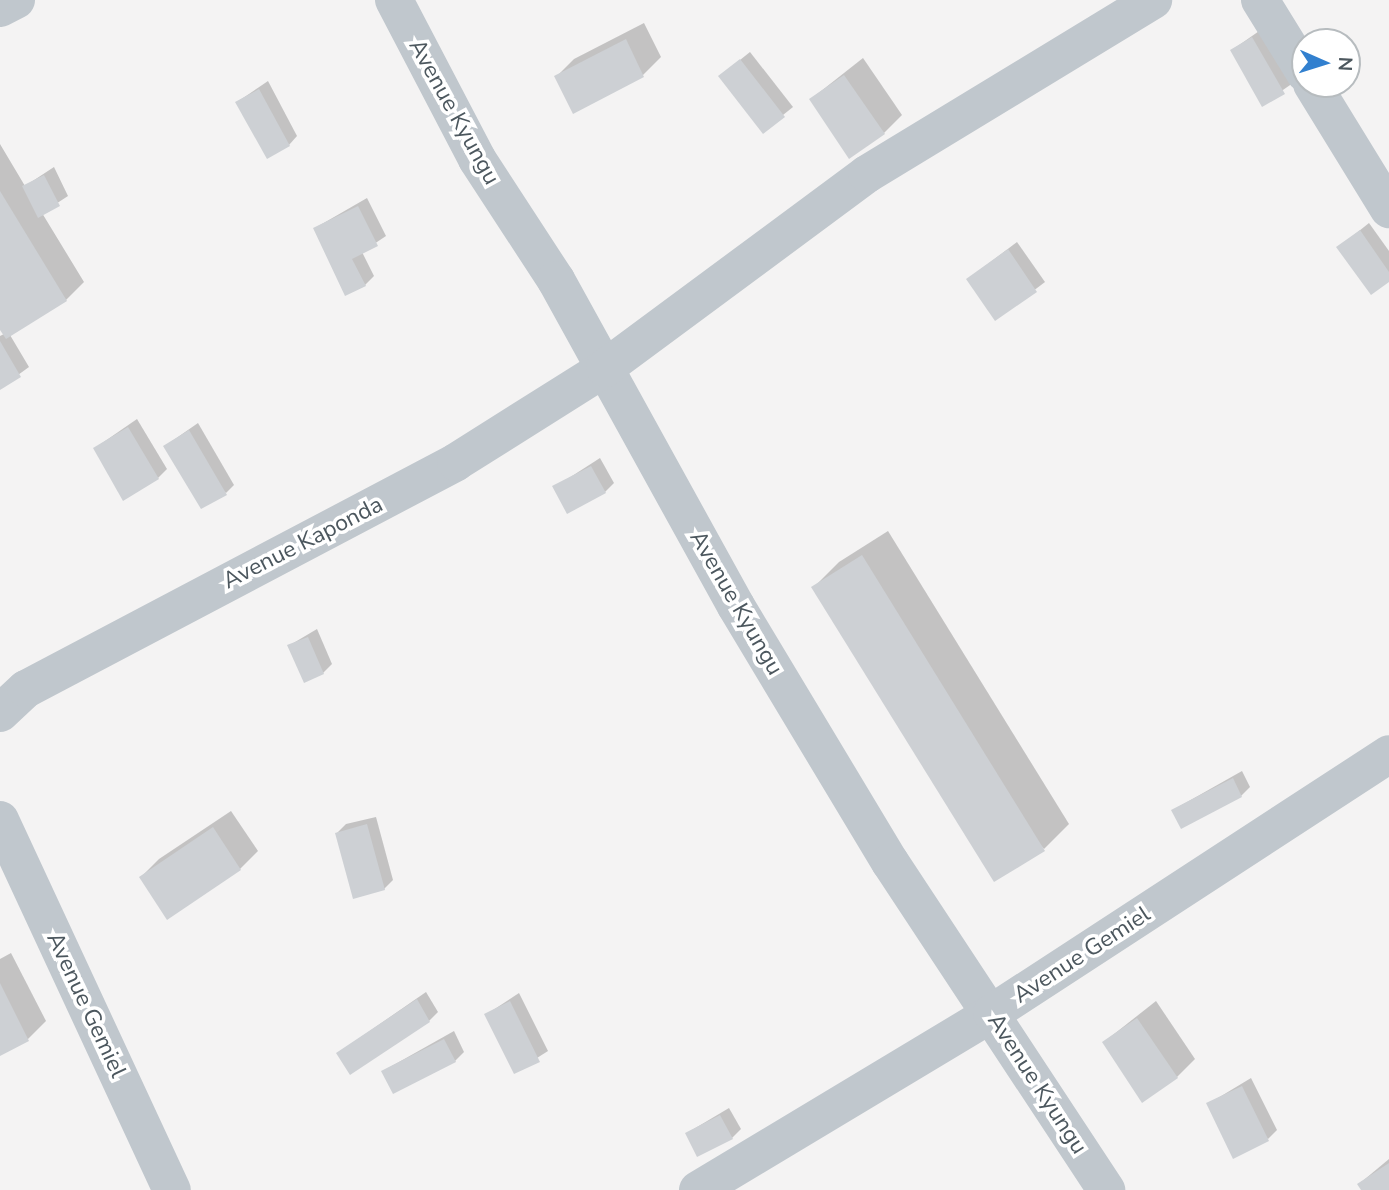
<!DOCTYPE html>
<html>
<head>
<meta charset="utf-8">
<style>
	body { margin:0 }
	#map { position:relative; width:1389px; height:1190px; overflow:hidden; background:#f4f3f3; font-family:"Nunito Sans",sans-serif }
	div>[style] { position:absolute }
	.shadow>* { inset:0; background:#0003 }
	.building>* { inset:0; background:#cdd0d4 }
	.street>* { height:38px; margin:-19px; padding:0 19px; transform-origin:19px; border-radius:19px; background:#c0c7cd }
	span { translate:-50% -50%; white-space:nowrap; text-align:center; line-height:1.15; -webkit-text-stroke:7px #fff; paint-order:stroke }
	.street-label { font-size:23px; color:#4c575e }
	.north { position:absolute; left:1291px; top:28px; width:70px; height:70px; box-sizing:border-box; background:#fff; border:2px solid #b7bcbf; border-radius:50%; rotate:93deg; font-size:19px; font-weight:700; line-height:28px; text-align:center; color:#4c575e }
	.north::after { content:''; display:block; margin:auto; width:24px; height:32px; background:#3280cf; clip-path:polygon(50% 0,100% 100%,50% 72%,0 100%) }
</style>
</head>
<body>
<div id="map">
	<div class="shadow">
		<i style="clip-path:polygon(644px 23px,661px 57px,643px 75px,556px 77px,574px 59px)"></i>
		<i style="clip-path:polygon(1262px 29px,1293px 83px,1263px 104px,1232px 50px)"></i>
		<i style="clip-path:polygon(750px 52px,793px 107px,763px 131px,720px 76px)"></i>
		<i style="clip-path:polygon(863px 58px,902px 115px,884px 133px,811px 99px)"></i>
		<i style="clip-path:polygon(268px 81px,297px 136px,289px 145px,237px 102px)"></i>
		<i style="clip-path:polygon(0 144px,25px 186px,54px 167px,68px 196px,42px 213px,84px 282px,66px 300px,10px 335px,29px 367px,0 388px,0 336px,4px 334px,0 327px)"></i>
		<i style="clip-path:polygon(367px 198px,386px 236px,362px 252px,374px 276px,365px 285px,315px 228px)"></i>
		<i style="clip-path:polygon(1369px 223px,1389px 251px,1389px 279px,1339px 247px)"></i>
		<i style="clip-path:polygon(1017px 242px,1045px 282px,996px 319px,968px 279px)"></i>
		<i style="clip-path:polygon(137px 419px,167px 469px,158px 478px,95px 448px)"></i>
		<i style="clip-path:polygon(198px 423px,234px 485px,226px 493px,165px 446px)"></i>
		<i style="clip-path:polygon(600px 458px,614px 483px,605px 492px,555px 487px)"></i>
		<i style="clip-path:polygon(888px 531px,1069px 824px,1044px 849px,814px 587px,839px 562px)"></i>
		<i style="clip-path:polygon(317px 629px,332px 664px,323px 673px,290px 645px)"></i>
		<i style="clip-path:polygon(1242px 771px,1250px 787px,1241px 796px,1173px 810px)"></i>
		<i style="clip-path:polygon(231px 811px,258px 851px,240px 869px,167px 917px,141px 877px,159px 859px)"></i>
		<i style="clip-path:polygon(376px 817px,393px 880px,384px 889px,337px 833px,346px 824px)"></i>
		<i style="clip-path:polygon(11px 953px,46px 1021px,28px 1039px,0 1054px,0 959px)"></i>
		<i style="clip-path:polygon(426px 992px,438px 1012px,429px 1021px,338px 1053px)"></i>
		<i style="clip-path:polygon(519px 993px,548px 1051px,515px 1072px,487px 1014px)"></i>
		<i style="clip-path:polygon(1156px 1001px,1195px 1059px,1177px 1077px,1104px 1042px)"></i>
		<i style="clip-path:polygon(454px 1031px,464px 1052px,455px 1061px,383px 1071px)"></i>
		<i style="clip-path:polygon(1251px 1078px,1277px 1130px,1268px 1139px,1208px 1104px)"></i>
		<i style="clip-path:polygon(729px 1108px,741px 1129px,732px 1138px,687px 1133px)"></i>
		<i style="clip-path:polygon(1389px 1159px,1389px 1190px,1363px 1190px,1359px 1184px)"></i>
	</div>
	<div class="building">
		<i style="clip-path:polygon(1252px 37px,1285px 94px,1262px 107px,1230px 50px)"></i>
		<i style="clip-path:polygon(626px 39px,644px 77px,573px 114px,554px 76px)"></i>
		<i style="clip-path:polygon(740px 59px,785px 117px,763px 134px,718px 76px)"></i>
		<i style="clip-path:polygon(844px 75px,885px 134px,849px 159px,809px 99px)"></i>
		<i style="clip-path:polygon(259px 89px,290px 146px,267px 159px,235px 102px)"></i>
		<i style="clip-path:polygon(44px 175px,60px 206px,38px 218px,22px 186px)"></i>
		<i style="clip-path:polygon(0 191px,67px 301px,6px 339px,0 330px)"></i>
		<i style="clip-path:polygon(358px 206px,378px 246px,352px 259px,366px 286px,345px 296px,313px 228px)"></i>
		<i style="clip-path:polygon(1360px 230px,1389px 272px,1389px 282px,1371px 295px,1336px 247px)"></i>
		<i style="clip-path:polygon(1008px 249px,1037px 292px,995px 321px,966px 279px)"></i>
		<i style="clip-path:polygon(0 341px,21px 377px,0 390px)"></i>
		<i style="clip-path:polygon(128px 427px,159px 479px,123px 501px,93px 448px)"></i>
		<i style="clip-path:polygon(189px 430px,227px 495px,201px 509px,163px 446px)"></i>
		<i style="clip-path:polygon(591px 466px,606px 493px,567px 514px,552px 486px)"></i>
		<i style="clip-path:polygon(862px 555px,1045px 851px,994px 882px,811px 587px)"></i>
		<i style="clip-path:polygon(308px 637px,324px 674px,304px 683px,287px 645px)"></i>
		<i style="clip-path:polygon(1233px 778px,1242px 797px,1181px 829px,1171px 810px)"></i>
		<i style="clip-path:polygon(367px 824px,385px 890px,353px 899px,335px 833px)"></i>
		<i style="clip-path:polygon(213px 827px,241px 870px,167px 920px,139px 877px)"></i>
		<i style="clip-path:polygon(0 983px,29px 1041px,0 1056px)"></i>
		<i style="clip-path:polygon(417px 999px,430px 1022px,350px 1075px,336px 1053px)"></i>
		<i style="clip-path:polygon(510px 1001px,540px 1062px,514px 1074px,484px 1014px)"></i>
		<i style="clip-path:polygon(1137px 1018px,1178px 1078px,1142px 1103px,1102px 1042px)"></i>
		<i style="clip-path:polygon(444px 1039px,456px 1062px,393px 1094px,381px 1071px)"></i>
		<i style="clip-path:polygon(1242px 1086px,1269px 1141px,1233px 1159px,1206px 1103px)"></i>
		<i style="clip-path:polygon(720px 1115px,733px 1139px,697px 1157px,685px 1133px)"></i>
		<i style="clip-path:polygon(1389px 1163px,1389px 1190px,1361px 1190px,1357px 1184px)"></i>
	</div>
	<div class="street">
		<i style="left:394px;top:0;width:179px;rotate:62.4deg"></i>
		<i style="left:477px;top:159px;width:145px;rotate:56.9deg"></i>
		<i style="left:556px;top:280px;width:372px;rotate:61.1deg"></i>
		<i style="left:736px;top:606px;width:299px;rotate:59deg"></i>
		<i style="left:890px;top:862px;width:393px;rotate:56.6deg"></i>
		<i style="left:1260px;top:0;width:86px;rotate:58.3deg"></i>
		<i style="left:0;top:8px;width:18px;rotate:-27deg"></i>
		<i style="left:1312px;top:84px;width:147px;rotate:58.4deg"></i>
		<i style="left:0;top:713px;width:35px;rotate:-43deg"></i>
		<i style="left:26px;top:689px;width:486px;rotate:-27.8deg"></i>
		<i style="left:456px;top:462px;width:176px;rotate:-32.2deg"></i>
		<i style="left:605px;top:368px;width:326px;rotate:-36.5deg"></i>
		<i style="left:867px;top:174px;width:335px;rotate:-31.3deg"></i>
		<i style="left:0;top:820px;width:408px;rotate:65.1deg"></i>
		<i style="left:698px;top:1190px;width:343px;rotate:-31deg"></i>
		<i style="left:992px;top:1013px;width:474px;rotate:-33.1deg"></i>
	</div>
	<div class="street-label">
		<span style="left:454px;top:112px;rotate:61deg">Avenue Kyungu</span>
		<span style="left:303px;top:543px;rotate:-27deg">Avenue Kaponda</span>
		<span style="left:736px;top:603px;rotate:60deg">Avenue Kyungu</span>
		<span style="left:1082px;top:955px;rotate:-33deg">Avenue Gemiel</span>
		<span style="left:86px;top:1005px;rotate:65deg">Avenue Gemiel</span>
		<span style="left:1037px;top:1084px;rotate:57deg">Avenue Kyungu</span>
	</div>
	<div class="north">N</div>
</div>
</body>
</html>
